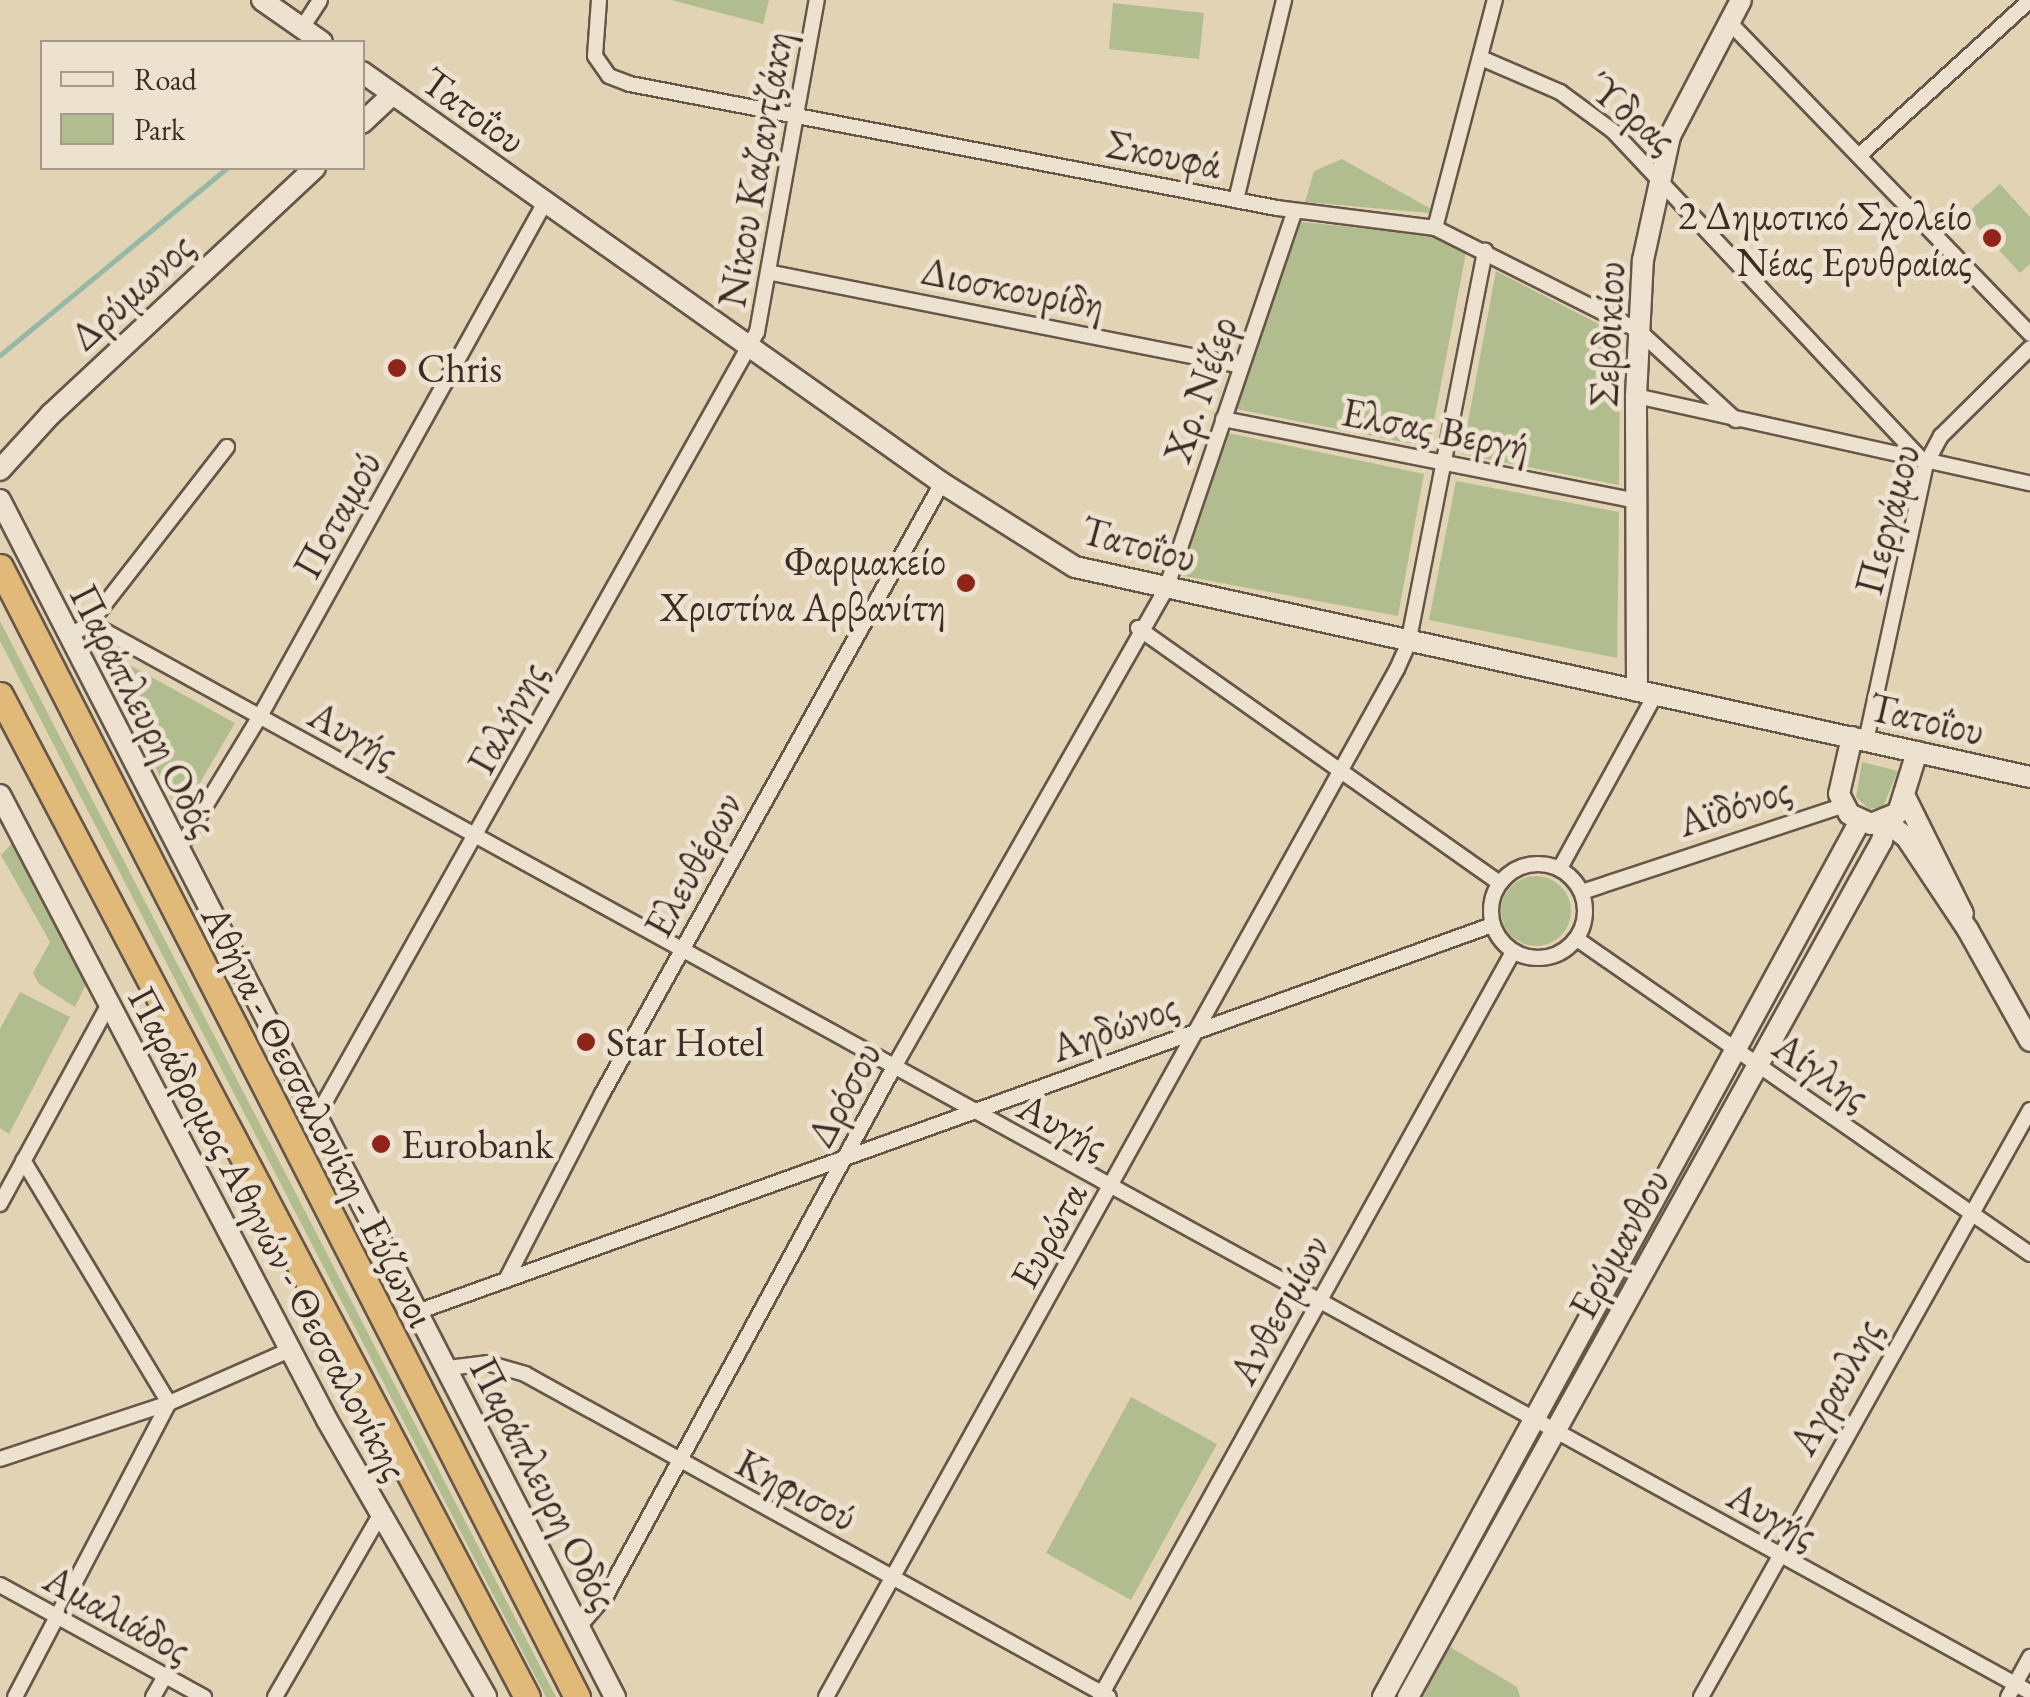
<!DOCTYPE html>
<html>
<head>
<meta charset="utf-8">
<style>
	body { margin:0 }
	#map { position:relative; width:2030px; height:1697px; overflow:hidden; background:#e2d3b5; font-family:"EB Garamond",serif }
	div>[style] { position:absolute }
	.green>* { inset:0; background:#b1bd8f }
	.round { border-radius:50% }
	.stream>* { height:5px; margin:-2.5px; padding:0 2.5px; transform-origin:2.5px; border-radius:2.5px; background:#96b9a7 }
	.roads { filter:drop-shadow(2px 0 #675548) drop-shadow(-2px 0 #675548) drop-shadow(0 2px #675548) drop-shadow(0 -2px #675548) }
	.street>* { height:14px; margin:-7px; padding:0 7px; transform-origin:7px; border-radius:7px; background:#ece2cf }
	.street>.ring { margin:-7px; padding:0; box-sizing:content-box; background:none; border:14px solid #ece2cf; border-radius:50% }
	.secondary>* { height:20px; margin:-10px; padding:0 10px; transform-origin:10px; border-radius:10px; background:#ece2cf }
	.highway>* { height:25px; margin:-12.5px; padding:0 12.5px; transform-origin:12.5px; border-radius:12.5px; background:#e1ba7a }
	.dots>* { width:28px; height:28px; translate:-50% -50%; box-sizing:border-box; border:5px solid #ece2cf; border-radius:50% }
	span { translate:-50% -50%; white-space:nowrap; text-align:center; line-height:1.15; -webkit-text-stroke:10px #ece2cf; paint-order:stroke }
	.street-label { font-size:40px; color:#3e2b24 }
	.poi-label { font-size:40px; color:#3e2b24 }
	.right { translate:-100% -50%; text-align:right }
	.left { translate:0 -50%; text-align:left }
	.legend { position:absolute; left:40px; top:40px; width:325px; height:130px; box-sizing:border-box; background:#ece2cf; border:2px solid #a6998b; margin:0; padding:12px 18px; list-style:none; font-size:30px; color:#3e2b24 }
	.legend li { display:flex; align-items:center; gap:20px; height:50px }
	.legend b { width:50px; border:2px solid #a6998b }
</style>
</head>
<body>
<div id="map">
	<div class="green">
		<i style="clip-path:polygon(671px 0,769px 0,763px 24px)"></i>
		<i style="clip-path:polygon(1113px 3px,1204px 13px,1199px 59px,1109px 49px)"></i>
		<i style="clip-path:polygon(1342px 159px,1431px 209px,1429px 213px,1305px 202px,1314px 171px)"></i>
		<i style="clip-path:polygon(2000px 184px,2030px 217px,2030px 264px,2020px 273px,1966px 214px)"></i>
		<i style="clip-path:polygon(1301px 222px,1432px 235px,1466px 253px,1429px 447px,1236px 409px)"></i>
		<i style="clip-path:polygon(1496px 271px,1620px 335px,1619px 485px,1462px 454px)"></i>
		<i style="clip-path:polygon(1228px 433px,1424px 474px,1398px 616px,1179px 575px)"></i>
		<i style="clip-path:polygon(1456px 481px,1619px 512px,1617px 658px,1429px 620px)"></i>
		<i style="clip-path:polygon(0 621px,556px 1697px,546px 1697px,0 641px)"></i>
		<i style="clip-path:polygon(93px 645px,235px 723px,184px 810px,177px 810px)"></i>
		<i style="clip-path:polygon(1862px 762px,1898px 771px,1883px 807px,1869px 809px,1856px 797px)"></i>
		<i style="clip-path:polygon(14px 841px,87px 982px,75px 1007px,39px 984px,33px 973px,50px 942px,1px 855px)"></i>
		<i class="round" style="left:1501px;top:876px;width:70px;height:70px"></i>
		<i style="clip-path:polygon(20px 992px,70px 1017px,9px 1134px,0 1128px,0 1029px)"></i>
		<i style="clip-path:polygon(1131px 1397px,1217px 1444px,1131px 1600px,1046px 1553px)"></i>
		<i style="clip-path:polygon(1450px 1647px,1517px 1687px,1520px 1697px,1422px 1697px)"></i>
	</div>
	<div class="stream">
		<i style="left:0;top:355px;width:294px;rotate:-39.5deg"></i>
	</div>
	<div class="roads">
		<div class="street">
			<i style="left:599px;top:0;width:56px;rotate:94.1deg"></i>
			<i style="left:595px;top:56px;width:24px;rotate:55deg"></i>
			<i style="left:609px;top:76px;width:22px;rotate:21deg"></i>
			<i style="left:630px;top:84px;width:659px;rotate:10.85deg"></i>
			<i style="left:1277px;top:208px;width:159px;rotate:7.2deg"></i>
			<i style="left:1435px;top:228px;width:227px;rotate:26.7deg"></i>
			<i style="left:1638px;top:330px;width:133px;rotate:42.6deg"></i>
			<i style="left:1728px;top:21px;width:435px;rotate:46deg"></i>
			<i style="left:302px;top:28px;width:33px;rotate:-57deg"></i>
			<i style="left:1481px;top:58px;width:86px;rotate:23.3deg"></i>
			<i style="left:1560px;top:92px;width:66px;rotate:36.3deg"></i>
			<i style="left:1613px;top:131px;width:457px;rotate:46.8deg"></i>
			<i style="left:1861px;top:154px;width:229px;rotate:-42.3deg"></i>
			<i style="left:1236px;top:200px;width:206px;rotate:-76.5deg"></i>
			<i style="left:1435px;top:228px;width:236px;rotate:-75.3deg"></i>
			<i style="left:772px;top:273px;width:478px;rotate:11.2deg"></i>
			<i style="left:1636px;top:396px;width:403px;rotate:12.5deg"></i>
			<i style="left:1223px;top:419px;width:421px;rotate:11.2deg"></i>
			<i style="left:90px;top:623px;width:223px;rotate:-52.1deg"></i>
			<i style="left:1138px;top:628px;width:442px;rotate:35.2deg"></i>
			<i style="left:68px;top:637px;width:26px;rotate:-32deg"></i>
			<i style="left:90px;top:623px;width:2215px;rotate:28.86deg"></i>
			<i style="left:1866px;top:741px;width:283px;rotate:-77.8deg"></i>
			<i style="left:1926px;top:464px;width:32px;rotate:-62deg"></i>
			<i style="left:1941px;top:436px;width:125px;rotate:-44.7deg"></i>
			<i style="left:178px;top:851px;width:156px;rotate:-58.7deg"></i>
			<i style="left:259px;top:718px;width:588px;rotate:-60.99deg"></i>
			<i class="ring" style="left:1491px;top:864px;width:80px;height:80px"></i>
			<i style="left:1560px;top:868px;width:197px;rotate:-61.2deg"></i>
			<i style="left:1582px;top:892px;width:274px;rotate:-18.3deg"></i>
			<i style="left:1577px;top:939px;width:552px;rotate:34.81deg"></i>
			<i style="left:317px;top:1116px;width:899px;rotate:-60.7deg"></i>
			<i style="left:757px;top:332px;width:337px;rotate:-79.8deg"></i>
			<i style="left:0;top:1204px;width:228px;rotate:-61.4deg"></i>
			<i style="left:506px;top:1280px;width:209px;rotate:-62.7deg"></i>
			<i style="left:602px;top:1094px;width:699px;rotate:-60.91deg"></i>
			<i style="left:420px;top:1311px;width:1139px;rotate:-19.8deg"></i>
			<i style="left:448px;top:1368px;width:39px;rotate:-7deg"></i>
			<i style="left:487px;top:1363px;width:40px;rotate:16deg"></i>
			<i style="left:525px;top:1374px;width:667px;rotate:28.95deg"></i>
			<i style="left:0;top:1459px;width:178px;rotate:-18.3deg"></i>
			<i style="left:169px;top:1403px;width:132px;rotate:-23.7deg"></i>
			<i style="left:0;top:1585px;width:233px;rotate:28.8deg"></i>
			<i style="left:578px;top:1628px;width:45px;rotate:-49.5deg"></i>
			<i style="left:607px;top:1594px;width:600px;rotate:-61.43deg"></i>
			<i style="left:894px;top:1067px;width:550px;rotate:-60.36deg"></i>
			<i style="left:1166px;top:589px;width:399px;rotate:-71.2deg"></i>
			<i style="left:15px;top:1697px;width:332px;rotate:-62.4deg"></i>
			<i style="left:169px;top:1403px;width:283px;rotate:-121deg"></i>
			<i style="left:153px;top:1697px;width:24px;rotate:-60deg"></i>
			<i style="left:275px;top:1697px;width:208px;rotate:-60deg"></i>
			<i style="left:826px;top:1697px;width:1176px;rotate:-60.95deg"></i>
			<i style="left:1397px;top:669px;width:27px;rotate:-66deg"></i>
			<i style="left:1408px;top:644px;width:401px;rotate:-78.9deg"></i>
			<i style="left:1100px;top:1697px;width:852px;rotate:-61deg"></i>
			<i style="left:1701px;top:1697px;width:673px;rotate:-60.73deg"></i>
			<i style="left:2008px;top:1697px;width:46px;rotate:-61.2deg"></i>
		</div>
		<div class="secondary">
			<i style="left:262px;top:0;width:73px;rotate:35deg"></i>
			<i style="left:362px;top:72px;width:711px;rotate:35.32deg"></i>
			<i style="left:942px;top:483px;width:157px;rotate:32.3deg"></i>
			<i style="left:1075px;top:567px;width:978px;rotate:12.4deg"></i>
			<i style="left:362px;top:123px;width:42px;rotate:-43.1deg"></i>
			<i style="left:0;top:470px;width:76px;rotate:-47.7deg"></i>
			<i style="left:51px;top:414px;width:361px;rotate:-43deg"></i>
			<i style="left:0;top:500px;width:1346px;rotate:62.81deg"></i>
			<i style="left:1637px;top:691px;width:295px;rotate:-90.2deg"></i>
			<i style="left:1636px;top:396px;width:136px;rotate:-87.1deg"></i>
			<i style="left:1643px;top:260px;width:127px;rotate:-77.7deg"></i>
			<i style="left:1670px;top:136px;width:153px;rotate:-62.4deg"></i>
			<i style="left:1852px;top:737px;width:58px;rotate:102.8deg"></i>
			<i style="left:1839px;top:794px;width:22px;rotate:63deg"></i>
			<i style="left:1849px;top:814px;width:24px;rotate:24deg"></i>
			<i style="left:1871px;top:824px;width:29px;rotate:-22deg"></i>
			<i style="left:1898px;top:813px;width:64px;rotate:-72.7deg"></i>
			<i style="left:0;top:795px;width:705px;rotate:62.38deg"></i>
			<i style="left:327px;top:1420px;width:319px;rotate:60.1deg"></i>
			<i style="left:1906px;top:799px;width:128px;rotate:63.6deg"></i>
			<i style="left:1886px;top:822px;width:25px;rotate:37deg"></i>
			<i style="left:1906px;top:837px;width:112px;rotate:56.3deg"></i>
			<i style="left:1968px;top:930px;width:127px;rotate:60.8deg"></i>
			<i style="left:1383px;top:1697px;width:997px;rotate:-61.43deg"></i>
			<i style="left:1408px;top:1697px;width:978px;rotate:-61.03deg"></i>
			<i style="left:1882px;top:841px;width:19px;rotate:-78deg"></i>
		</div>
		<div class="highway">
			<i style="left:0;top:567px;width:1269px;rotate:62.95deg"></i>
			<i style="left:0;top:695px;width:1132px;rotate:62.26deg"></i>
		</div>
	</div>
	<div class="dots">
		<i style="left:1992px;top:238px;background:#8f2418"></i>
		<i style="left:397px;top:368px;background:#8f2418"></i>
		<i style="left:966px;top:583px;background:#8f2418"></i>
		<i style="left:586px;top:1042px;background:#8f2418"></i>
		<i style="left:381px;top:1144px;background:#8f2418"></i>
	</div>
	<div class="street-label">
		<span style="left:474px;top:110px;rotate:36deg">Τατοΐου</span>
		<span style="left:1633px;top:112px;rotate:40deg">Ύδρας</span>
		<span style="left:1164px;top:153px;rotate:11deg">Σκουφά</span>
		<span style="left:754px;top:169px;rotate:-80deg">Νίκου Καζαντζάκη</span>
		<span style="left:1013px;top:287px;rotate:11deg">Διοσκουρίδη</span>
		<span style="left:131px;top:291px;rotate:-43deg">Δρύμωνος</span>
		<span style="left:1606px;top:334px;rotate:-87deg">Σεβδικίου</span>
		<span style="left:1199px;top:389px;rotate:-71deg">Χρ. Νέζερ</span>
		<span style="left:1436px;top:428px;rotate:11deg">Ελσας Βεργή</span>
		<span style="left:336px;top:514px;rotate:-61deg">Ποταμού</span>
		<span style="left:1886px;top:519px;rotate:-75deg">Περγάμου</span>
		<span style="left:1139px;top:543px;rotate:15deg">Τατοΐου</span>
		<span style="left:145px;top:710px;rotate:63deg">Παράπλευρη Οδός</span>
		<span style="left:506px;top:717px;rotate:-61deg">Γαλήνης</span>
		<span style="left:1927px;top:718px;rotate:13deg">Τατοΐου</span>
		<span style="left:354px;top:733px;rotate:29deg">Αυγής</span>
		<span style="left:1734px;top:805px;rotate:-18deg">Αϊδόνος</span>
		<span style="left:692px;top:864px;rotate:-61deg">Ελευθέρων</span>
		<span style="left:1114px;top:1026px;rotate:-20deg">Αηδώνος</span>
		<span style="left:1822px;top:1070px;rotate:34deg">Αίγλης</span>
		<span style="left:843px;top:1094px;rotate:-62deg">Δρόσου</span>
		<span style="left:319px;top:1116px;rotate:63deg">Αθήνα - Θεσσαλονίκη - Εύζωνοι</span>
		<span style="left:1063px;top:1125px;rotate:28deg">Αυγής</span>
		<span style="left:269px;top:1233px;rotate:62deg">Παράδρομος Αθηνών - Θεσσαλονίκης</span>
		<span style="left:1048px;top:1235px;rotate:-61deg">Ευρώτα</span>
		<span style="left:1618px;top:1243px;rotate:-61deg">Ερύμανθου</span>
		<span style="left:1278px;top:1309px;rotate:-61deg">Ανθεσμίων</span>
		<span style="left:1834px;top:1386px;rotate:-61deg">Αγραυλης</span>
		<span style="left:545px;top:1483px;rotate:63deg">Παράπλευρη Οδός</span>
		<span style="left:797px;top:1489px;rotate:28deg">Κηφισού</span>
		<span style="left:1773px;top:1514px;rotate:29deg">Αυγής</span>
		<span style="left:118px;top:1613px;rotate:29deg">Αμαλιάδος</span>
	</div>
	<div class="poi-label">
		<span class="right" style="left:1972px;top:238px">2 Δημοτικό Σχολείο<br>Νέας Ερυθραίας</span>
		<span class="left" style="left:417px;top:368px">Chris</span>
		<span class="right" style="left:946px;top:583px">Φαρμακείο<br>Χριστίνα Αρβανίτη</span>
		<span class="left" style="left:606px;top:1042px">Star Hotel</span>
		<span class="left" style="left:401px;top:1144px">Eurobank</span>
	</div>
	<ul class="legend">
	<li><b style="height:12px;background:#ece2cf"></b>Road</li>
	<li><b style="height:28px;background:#b1bd8f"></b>Park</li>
	</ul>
</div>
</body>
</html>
